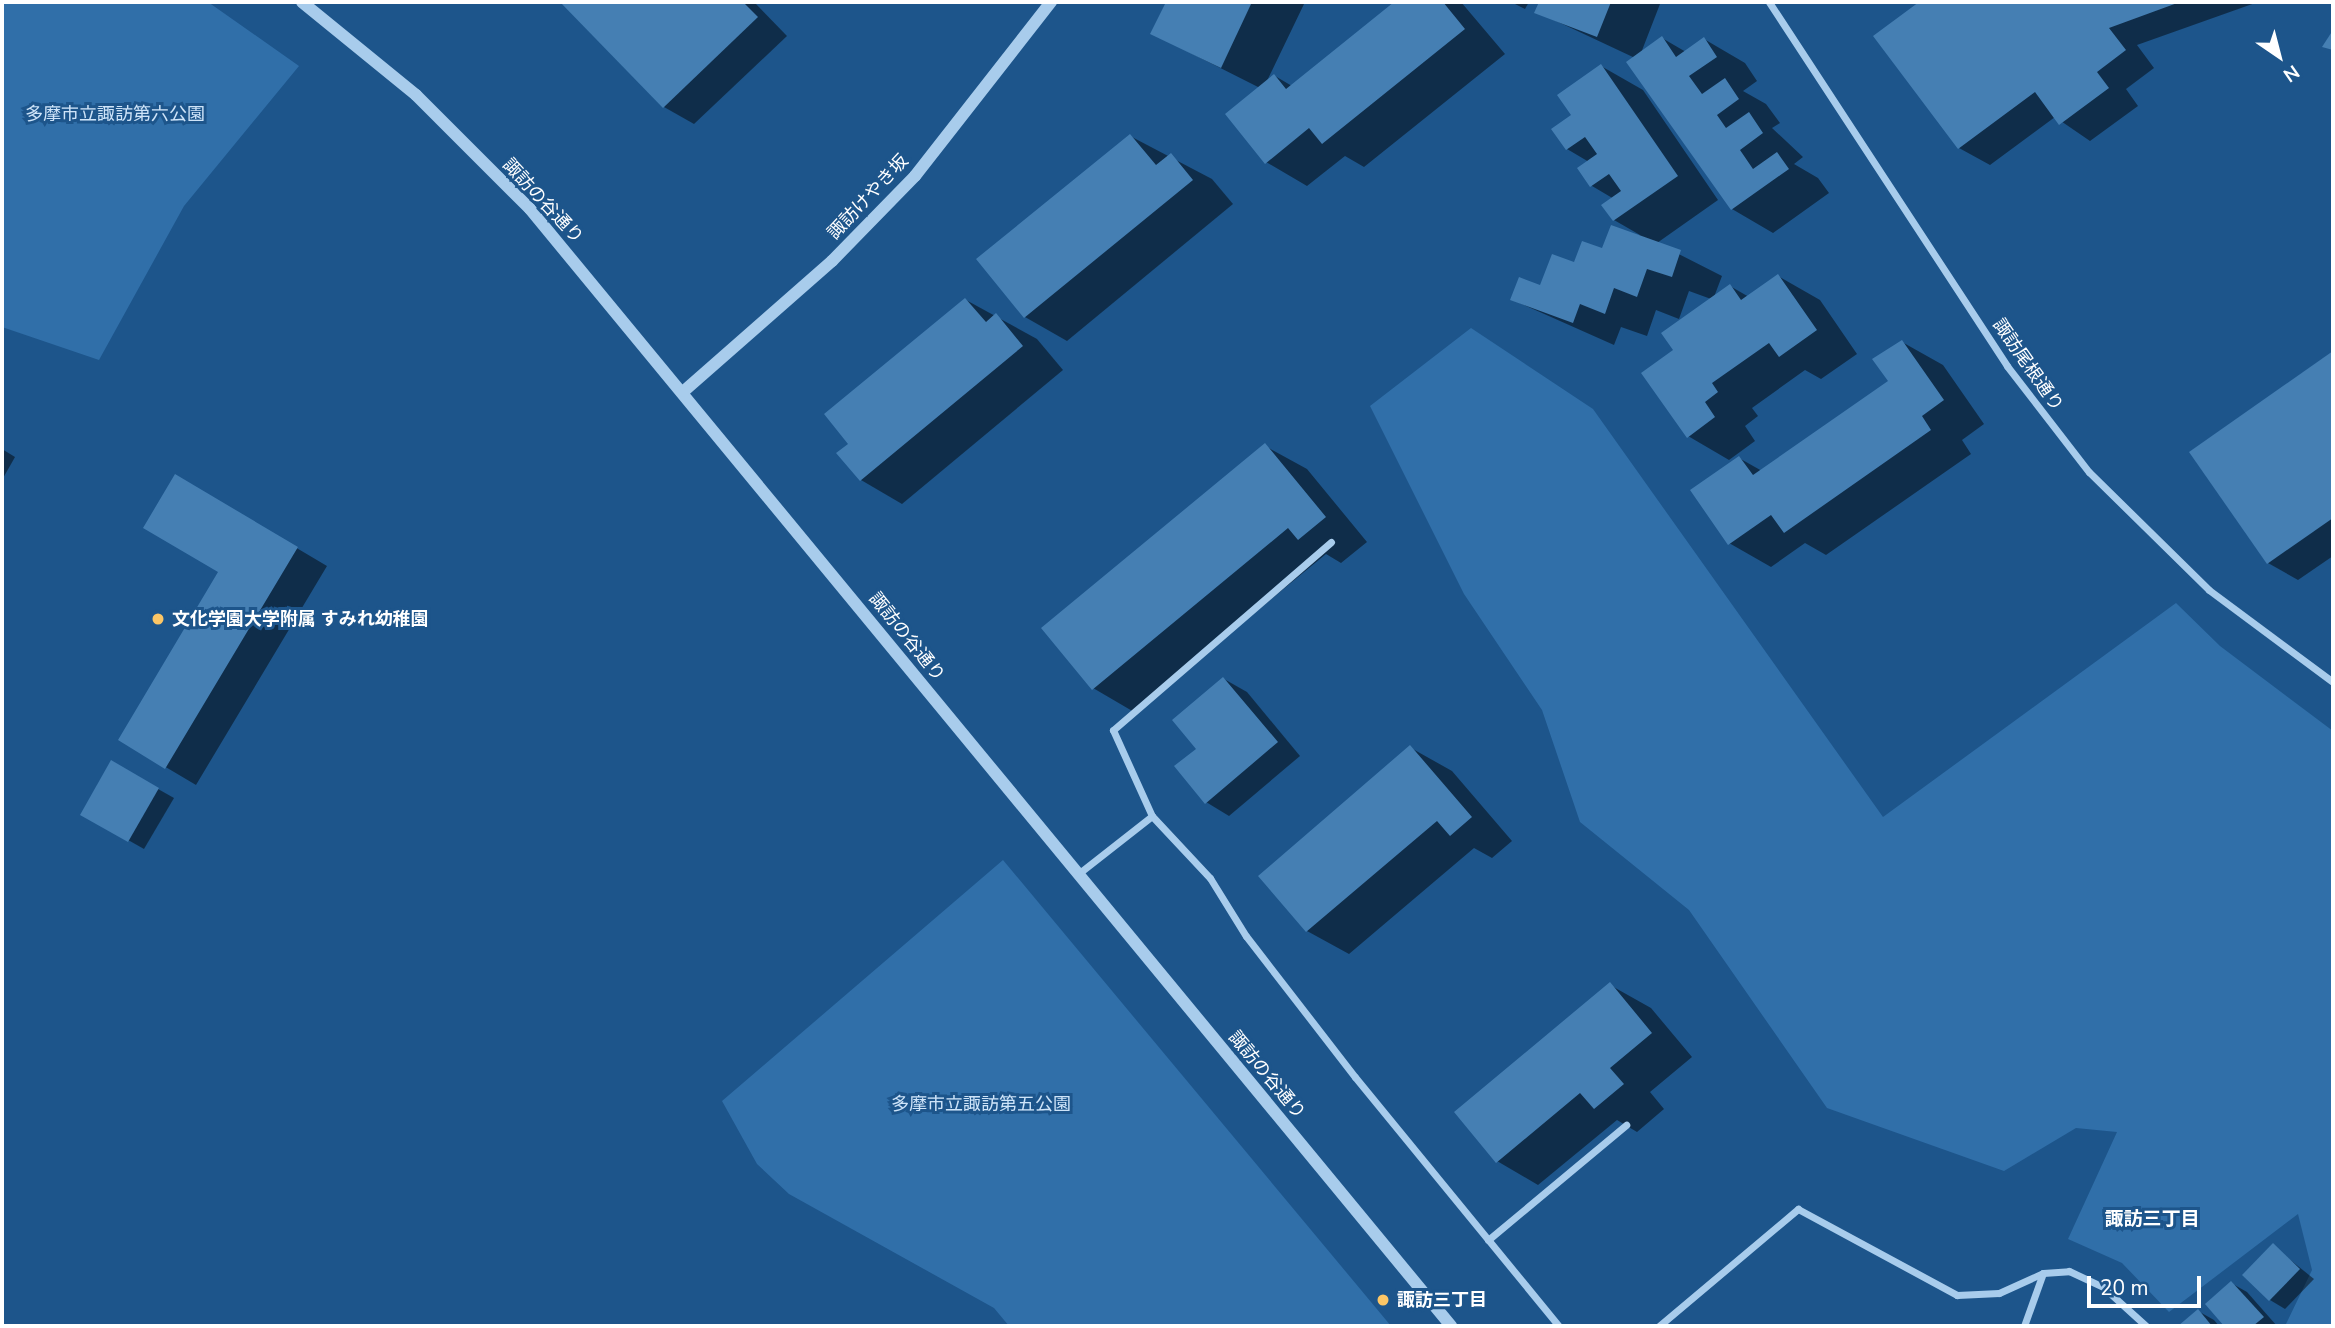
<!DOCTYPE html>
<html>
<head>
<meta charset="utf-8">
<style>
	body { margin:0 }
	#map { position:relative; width:2335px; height:1328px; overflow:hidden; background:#1d558b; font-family:"Nunito Sans","Noto Sans JP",sans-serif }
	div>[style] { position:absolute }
	.green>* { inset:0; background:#306fa9 }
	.shadow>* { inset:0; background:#0007 }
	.building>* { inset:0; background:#457fb3 }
	.minor>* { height:7px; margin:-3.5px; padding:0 3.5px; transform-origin:3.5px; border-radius:3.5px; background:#a8ccec }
	.tertiary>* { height:12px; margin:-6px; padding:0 6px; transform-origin:6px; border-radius:6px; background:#a8ccec }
	.dots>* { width:19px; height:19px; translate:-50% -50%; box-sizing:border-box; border:4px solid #1d558b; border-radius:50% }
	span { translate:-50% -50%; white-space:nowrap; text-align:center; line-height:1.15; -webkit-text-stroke:6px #1d558b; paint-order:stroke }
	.park-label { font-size:18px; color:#cee4f9 }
	.street-label { font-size:18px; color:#fff }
	.poi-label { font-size:18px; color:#fff; font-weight:700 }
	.left { translate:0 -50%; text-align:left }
	.neighbourhood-label { font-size:19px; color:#fff; font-weight:700 }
	.frame { position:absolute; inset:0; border:4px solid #fff; pointer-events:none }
	.north { position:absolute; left:2244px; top:21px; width:70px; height:70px; -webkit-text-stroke:5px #1d558b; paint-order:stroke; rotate:145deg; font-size:19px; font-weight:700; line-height:28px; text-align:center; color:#fff }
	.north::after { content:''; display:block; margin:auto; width:24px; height:32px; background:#fff; clip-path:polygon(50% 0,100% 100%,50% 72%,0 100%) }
	.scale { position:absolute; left:2087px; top:1276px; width:114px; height:32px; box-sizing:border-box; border:4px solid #fff; border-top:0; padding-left:9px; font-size:21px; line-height:24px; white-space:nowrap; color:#fff; -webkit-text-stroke:5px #1d558b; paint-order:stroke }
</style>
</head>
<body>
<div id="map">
	<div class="green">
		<i style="clip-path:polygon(2px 2px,208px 2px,299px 66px,184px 206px,99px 360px,2px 327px)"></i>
		<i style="clip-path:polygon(1471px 328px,1593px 409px,1883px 817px,2176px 603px,2220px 646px,2333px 731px,2333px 1326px,2285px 1326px,2312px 1270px,2298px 1214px,2169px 1312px,2122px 1263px,2068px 1239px,2117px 1132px,2076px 1128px,2004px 1171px,1827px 1108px,1689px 910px,1580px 822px,1542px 710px,1464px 594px,1370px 406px)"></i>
		<i style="clip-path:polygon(1003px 860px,1391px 1326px,1009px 1326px,994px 1308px,789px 1194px,757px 1164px,722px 1101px)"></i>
	</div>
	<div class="shadow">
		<i style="clip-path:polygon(563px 2px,754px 2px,787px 36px,694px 124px,664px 107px)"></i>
		<i style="clip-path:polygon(1168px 2px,1305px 2px,1266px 83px,1275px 76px,1292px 86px,1397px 2px,1461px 2px,1505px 54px,1364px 167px,1345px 156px,1307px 186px,1266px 162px,1260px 88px,1153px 34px)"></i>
		<i style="clip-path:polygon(1511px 2px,1529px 2px,1525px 9px)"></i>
		<i style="clip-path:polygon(1541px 2px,1660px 4px,1641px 53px,1662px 38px,1686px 52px,1704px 39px,1745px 63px,1757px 81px,1743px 91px,1766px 104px,1780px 123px,1772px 128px,1803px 157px,1794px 164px,1818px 178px,1829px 193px,1773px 233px,1732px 209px,1635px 58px,1537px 12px)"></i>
		<i style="clip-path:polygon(1922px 2px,2258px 2px,2137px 45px,2154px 68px,2126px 89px,2138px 106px,2090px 141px,2055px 117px,1990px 165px,1959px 148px,1876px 36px)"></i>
		<i style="clip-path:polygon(1601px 66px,1643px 90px,1718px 200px,1657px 243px,1722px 276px,1714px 297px,1730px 286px,1749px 297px,1778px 276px,1820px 300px,1857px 354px,1821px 379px,1805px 370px,1752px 408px,1758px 416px,1745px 426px,1755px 441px,1729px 460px,1688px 436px,1675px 351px,1711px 299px,1689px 291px,1679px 319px,1656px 310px,1647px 336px,1621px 327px,1614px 345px,1513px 300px,1640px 235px,1614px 220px,1604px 205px,1614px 199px,1592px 186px,1589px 162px,1567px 149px,1573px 115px)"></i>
		<i style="clip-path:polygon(1130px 136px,1212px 179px,1233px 204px,1067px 341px,1025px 317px,978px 260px)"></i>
		<i style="clip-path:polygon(966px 300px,1037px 339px,1063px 370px,902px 504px,861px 480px,851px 444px)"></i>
		<i style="clip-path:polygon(1902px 342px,1943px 365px,1984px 424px,1962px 440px,1971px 454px,1826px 555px,1805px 543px,1771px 567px,1729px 543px,1739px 458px,1762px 471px,1890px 382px)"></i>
		<i style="clip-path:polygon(2333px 353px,2333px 556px,2298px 580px,2268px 563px,2191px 452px)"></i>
		<i style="clip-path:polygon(1265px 446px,1307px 469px,1367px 542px,1341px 563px,1326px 554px,1134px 712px,1093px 688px)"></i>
		<i style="clip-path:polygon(2px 449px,15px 457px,2px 480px)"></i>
		<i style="clip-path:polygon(175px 476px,327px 566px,196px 785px,120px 740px,221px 572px)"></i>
		<i style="clip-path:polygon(1224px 679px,1247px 692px,1300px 756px,1229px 816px,1206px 802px,1198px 749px)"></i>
		<i style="clip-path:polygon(1411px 748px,1452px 771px,1512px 841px,1492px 858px,1474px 848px,1349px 954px,1307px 931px)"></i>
		<i style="clip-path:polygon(112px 763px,174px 798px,144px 849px,82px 814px)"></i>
		<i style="clip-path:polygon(1610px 985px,1651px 1008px,1692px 1057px,1650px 1092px,1664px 1109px,1637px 1132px,1617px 1120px,1538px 1185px,1497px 1161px)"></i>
		<i style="clip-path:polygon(2273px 1246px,2314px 1279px,2285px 1309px,2270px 1300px)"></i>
		<i style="clip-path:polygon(2231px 1283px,2247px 1292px,2277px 1326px,2226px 1326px,2207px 1305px)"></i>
		<i style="clip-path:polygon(2198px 1311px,2214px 1320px,2219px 1326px,2180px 1326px)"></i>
	</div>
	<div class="building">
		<i style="clip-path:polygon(560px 2px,743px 2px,758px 17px,663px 108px)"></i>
		<i style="clip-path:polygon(1166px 2px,1252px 2px,1221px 68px,1150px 34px)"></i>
		<i style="clip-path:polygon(1394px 2px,1443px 2px,1465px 29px,1322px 144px,1309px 128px,1265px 164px,1225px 114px,1274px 74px,1286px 89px)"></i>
		<i style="clip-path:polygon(1539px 2px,1611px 2px,1597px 37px,1534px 13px)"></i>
		<i style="clip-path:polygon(1919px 2px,2180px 2px,2109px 28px,2126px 50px,2097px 72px,2109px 88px,2059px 125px,2035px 92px,1958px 149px,1873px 36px)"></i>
		<i style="clip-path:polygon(2333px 30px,2333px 50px,2322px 47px)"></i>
		<i style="clip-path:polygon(1662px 36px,1676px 57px,1704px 37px,1717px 57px,1689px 76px,1702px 94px,1725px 78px,1739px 99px,1717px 115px,1726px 128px,1749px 112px,1763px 133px,1740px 150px,1753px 169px,1777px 152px,1789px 169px,1731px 210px,1626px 62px)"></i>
		<i style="clip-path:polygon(1601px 64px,1678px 176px,1613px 221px,1601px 205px,1621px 191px,1609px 174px,1590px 187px,1577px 168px,1597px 154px,1585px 137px,1566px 150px,1551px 129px,1571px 115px,1557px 95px)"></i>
		<i style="clip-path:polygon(1130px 134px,1156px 165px,1171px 153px,1193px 180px,1024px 318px,976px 259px)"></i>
		<i style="clip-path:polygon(1611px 225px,1681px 250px,1672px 277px,1647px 269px,1637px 297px,1614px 288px,1605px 314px,1580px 304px,1573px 323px,1510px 300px,1519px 277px,1540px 285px,1552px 254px,1574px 262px,1582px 241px,1602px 248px)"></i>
		<i style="clip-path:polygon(1778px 274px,1817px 330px,1779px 357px,1769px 343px,1712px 383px,1718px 392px,1705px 402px,1715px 417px,1687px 438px,1641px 373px,1673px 350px,1661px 333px,1730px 284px,1741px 300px)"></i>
		<i style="clip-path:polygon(965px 298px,986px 322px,996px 313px,1023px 346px,860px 481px,836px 453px,848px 444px,824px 414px)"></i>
		<i style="clip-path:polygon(1902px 340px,1944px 400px,1922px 416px,1931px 430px,1784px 533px,1771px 515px,1728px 545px,1690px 490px,1739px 456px,1753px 475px,1888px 381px,1872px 359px)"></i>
		<i style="clip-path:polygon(2333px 351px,2333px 518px,2267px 564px,2189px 452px)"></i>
		<i style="clip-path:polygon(1265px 443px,1326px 517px,1298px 540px,1288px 528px,1092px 690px,1041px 628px)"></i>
		<i style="clip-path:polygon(175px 474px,298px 547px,165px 769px,118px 740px,218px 572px,143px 528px)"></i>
		<i style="clip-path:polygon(1223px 677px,1278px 742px,1205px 804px,1174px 766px,1196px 749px,1172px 720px)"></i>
		<i style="clip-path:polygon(1410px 745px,1472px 817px,1450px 836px,1437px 821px,1306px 932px,1258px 876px)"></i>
		<i style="clip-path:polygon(111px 760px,159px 788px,128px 842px,80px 815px)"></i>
		<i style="clip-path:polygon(1610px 982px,1652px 1033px,1610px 1068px,1624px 1084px,1594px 1109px,1580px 1093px,1496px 1163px,1454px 1112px)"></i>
		<i style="clip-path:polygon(2273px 1243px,2300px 1269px,2269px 1301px,2242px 1275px)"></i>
		<i style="clip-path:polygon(2231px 1281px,2264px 1317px,2253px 1326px,2224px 1326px,2205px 1304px)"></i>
		<i style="clip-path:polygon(2198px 1309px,2212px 1326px,2178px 1326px)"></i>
	</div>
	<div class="minor">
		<i style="left:1769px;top:2px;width:435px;rotate:56.8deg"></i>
		<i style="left:2007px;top:366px;width:134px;rotate:52.3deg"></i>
		<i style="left:2089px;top:472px;width:168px;rotate:44.5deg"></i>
		<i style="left:2209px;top:590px;width:154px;rotate:36.6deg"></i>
		<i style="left:1331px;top:542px;width:288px;rotate:139.2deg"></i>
		<i style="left:1113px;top:730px;width:94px;rotate:65.6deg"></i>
		<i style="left:1152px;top:816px;width:85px;rotate:46.9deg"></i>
		<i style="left:1210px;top:878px;width:68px;rotate:58.2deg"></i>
		<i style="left:1246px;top:936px;width:178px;rotate:52.3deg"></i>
		<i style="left:1355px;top:1077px;width:322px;rotate:50.7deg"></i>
		<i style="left:1078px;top:874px;width:94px;rotate:-38.1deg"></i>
		<i style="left:1488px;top:1240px;width:180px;rotate:-39.8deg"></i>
		<i style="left:1659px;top:1326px;width:182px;rotate:-40.1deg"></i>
		<i style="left:1798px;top:1209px;width:181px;rotate:28.4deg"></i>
		<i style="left:1957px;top:1295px;width:42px;rotate:-2.7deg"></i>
		<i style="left:1999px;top:1293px;width:48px;rotate:-24.4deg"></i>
		<i style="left:2043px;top:1273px;width:26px;rotate:-4deg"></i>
		<i style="left:2069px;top:1271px;width:38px;rotate:25deg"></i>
		<i style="left:2103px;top:1287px;width:58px;rotate:42.2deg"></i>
		<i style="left:2024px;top:1326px;width:56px;rotate:-70.3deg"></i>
	</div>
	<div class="tertiary">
		<i style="left:302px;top:2px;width:147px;rotate:39.2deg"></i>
		<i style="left:416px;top:95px;width:161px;rotate:45deg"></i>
		<i style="left:530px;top:209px;width:1448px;rotate:50.49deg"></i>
		<i style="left:684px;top:391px;width:197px;rotate:-41.3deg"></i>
		<i style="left:832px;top:261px;width:119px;rotate:-45.7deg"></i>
		<i style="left:915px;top:176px;width:221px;rotate:-52deg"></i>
	</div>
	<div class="dots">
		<i style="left:158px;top:619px;background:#fcc666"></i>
		<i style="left:1383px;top:1300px;background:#fcc666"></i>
	</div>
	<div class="park-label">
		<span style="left:115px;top:114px">多摩市立諏訪第六公園</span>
		<span style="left:981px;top:1104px">多摩市立諏訪第五公園</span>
	</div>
	<div class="street-label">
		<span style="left:868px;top:197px;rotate:-47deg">諏訪けやき坂</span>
		<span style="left:543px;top:201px;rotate:47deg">諏訪の谷通り</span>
		<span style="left:2028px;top:365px;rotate:55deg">諏訪尾根通り</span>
		<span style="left:907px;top:637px;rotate:51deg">諏訪の谷通り</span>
		<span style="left:1267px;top:1075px;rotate:50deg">諏訪の谷通り</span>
	</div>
	<div class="poi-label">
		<span class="left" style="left:172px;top:619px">文化学園大学附属 すみれ幼稚園</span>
		<span class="left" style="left:1397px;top:1300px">諏訪三丁目</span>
	</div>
	<div class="neighbourhood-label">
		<span style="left:2152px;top:1220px">諏訪三丁目</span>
	</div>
	<div class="frame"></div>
	<div class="north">N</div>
	<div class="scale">20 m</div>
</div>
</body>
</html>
